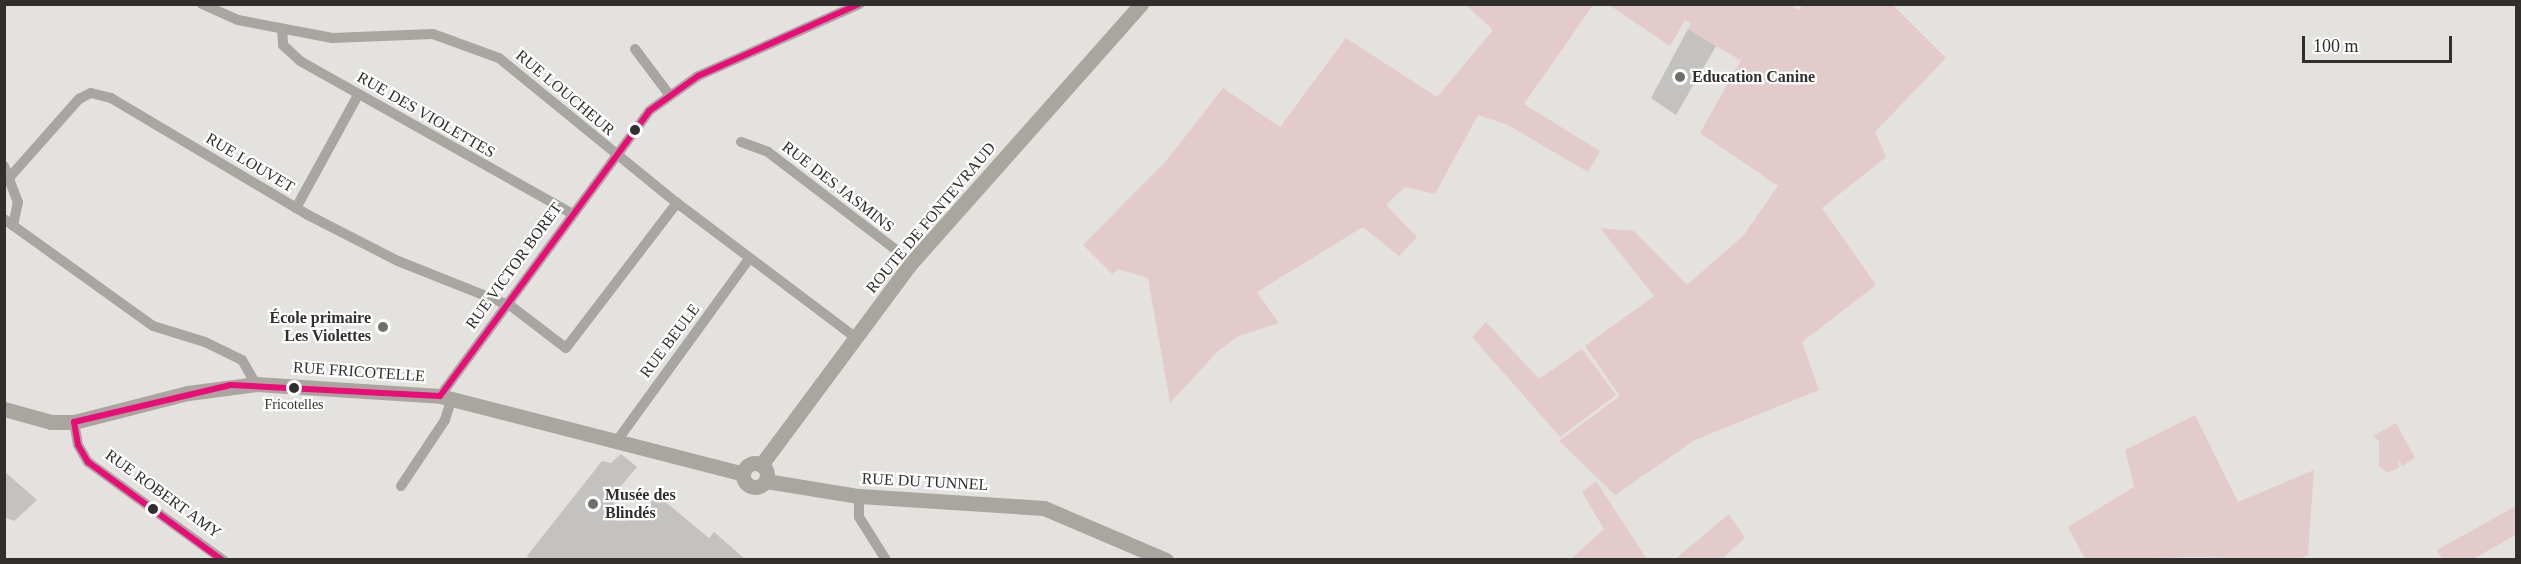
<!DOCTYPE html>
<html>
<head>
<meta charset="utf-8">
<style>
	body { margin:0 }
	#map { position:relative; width:2521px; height:564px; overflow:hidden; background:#e4e2df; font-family:Georgia,serif }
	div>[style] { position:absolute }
	.green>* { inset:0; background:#e3cbcb }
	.building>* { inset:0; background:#c4c2c1 }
	.street>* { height:10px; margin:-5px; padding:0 5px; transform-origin:5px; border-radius:5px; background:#a8a6a1 }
	.secondary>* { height:15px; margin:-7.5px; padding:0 7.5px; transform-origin:7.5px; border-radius:7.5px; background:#a8a69f }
	.secondary>.ring { margin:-7.5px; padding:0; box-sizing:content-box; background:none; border:15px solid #a8a69f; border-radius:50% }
	.bus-1>* { height:6px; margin:-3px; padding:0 3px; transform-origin:3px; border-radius:3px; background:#eb0c77 }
	.dots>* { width:16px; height:16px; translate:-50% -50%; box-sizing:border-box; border:3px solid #fff; border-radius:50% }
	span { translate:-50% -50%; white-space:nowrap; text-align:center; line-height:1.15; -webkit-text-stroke:4.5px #fff; paint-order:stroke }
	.bus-label { font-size:14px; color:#302f2d }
	.poi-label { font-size:16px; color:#302f2d; font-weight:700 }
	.left { translate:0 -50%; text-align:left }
	.right { translate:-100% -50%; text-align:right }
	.street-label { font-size:16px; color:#302f2d }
	.frame { position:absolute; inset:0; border:6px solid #302f2d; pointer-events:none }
	.scale { position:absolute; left:2302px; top:36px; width:150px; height:27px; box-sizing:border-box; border:3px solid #302f2d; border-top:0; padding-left:8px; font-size:18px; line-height:21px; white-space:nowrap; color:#302f2d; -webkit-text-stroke:4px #fff; paint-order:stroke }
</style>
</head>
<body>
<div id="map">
	<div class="green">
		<i style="clip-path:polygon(1788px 4px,1799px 10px,1802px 5px,1893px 5px,1946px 58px,1875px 132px,1886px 157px,1822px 208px,1876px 285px,1802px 342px,1819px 390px,1695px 440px,1615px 495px,1559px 441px,1620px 396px,1585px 346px,1654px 296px,1600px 228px,1634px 231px,1687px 285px,1743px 236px,1778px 186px,1700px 133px,1745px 53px,1740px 60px,1688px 29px,1691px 23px,1685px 20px,1670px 46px,1609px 5px)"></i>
		<i style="clip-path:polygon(1466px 5px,1593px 5px,1524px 104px,1600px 151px,1588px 172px,1508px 125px,1478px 115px,1435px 194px,1405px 187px,1386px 205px,1417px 237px,1399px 256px,1363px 227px,1257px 292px,1279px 323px,1239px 336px,1219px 350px,1170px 403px,1148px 278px,1118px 269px,1112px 274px,1083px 245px,1167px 160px,1223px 88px,1280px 127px,1346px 38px,1437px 97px,1493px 30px)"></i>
		<i style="clip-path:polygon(1486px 322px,1539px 379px,1582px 349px,1616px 395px,1560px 437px,1472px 337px)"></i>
		<i style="clip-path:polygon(2195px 415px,2238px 502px,2314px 470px,2308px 555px,2297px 560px,2175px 559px,2253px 556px,2085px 559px,2068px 527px,2134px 487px,2125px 450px)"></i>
		<i style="clip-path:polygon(2396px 423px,2415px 458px,2402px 466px,2398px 459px,2399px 467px,2388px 473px,2379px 466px,2379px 441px,2373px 436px)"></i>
		<i style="clip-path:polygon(1596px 481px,1647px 559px,1571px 559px,1604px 529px,1582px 492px)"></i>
		<i style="clip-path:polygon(2516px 506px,2516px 535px,2473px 559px,2442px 559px,2437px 550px)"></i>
		<i style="clip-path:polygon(1729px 514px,1745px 538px,1722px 559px,1675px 559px)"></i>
	</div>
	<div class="building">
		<i style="clip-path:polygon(1688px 29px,1716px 46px,1676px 115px,1651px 98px)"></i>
		<i style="clip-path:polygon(621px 454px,637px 467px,610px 499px,636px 520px,657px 495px,709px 538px,714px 532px,746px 560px,531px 560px,527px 556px,602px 461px,611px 463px)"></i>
		<i style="clip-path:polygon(4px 471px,37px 500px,14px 521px,4px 517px)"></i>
	</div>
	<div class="street">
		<i style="left:202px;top:4px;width:39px;rotate:24deg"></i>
		<i style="left:238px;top:20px;width:96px;rotate:10.8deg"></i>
		<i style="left:332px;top:38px;width:101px;rotate:-2.3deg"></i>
		<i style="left:433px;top:34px;width:70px;rotate:20deg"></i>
		<i style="left:499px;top:58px;width:230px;rotate:39.2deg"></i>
		<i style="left:677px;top:203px;width:224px;rotate:37deg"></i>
		<i style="left:282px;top:29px;width:16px;rotate:86deg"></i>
		<i style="left:283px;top:45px;width:23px;rotate:43deg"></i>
		<i style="left:300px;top:61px;width:311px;rotate:29.3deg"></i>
		<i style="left:635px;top:49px;width:55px;rotate:53.1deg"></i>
		<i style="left:741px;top:142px;width:29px;rotate:20deg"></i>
		<i style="left:768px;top:152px;width:181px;rotate:37.4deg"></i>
		<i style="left:4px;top:166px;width:39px;rotate:69deg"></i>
		<i style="left:18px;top:202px;width:24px;rotate:102deg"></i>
		<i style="left:9px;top:178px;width:106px;rotate:-48.5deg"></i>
		<i style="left:79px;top:99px;width:13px;rotate:-27deg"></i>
		<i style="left:91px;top:93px;width:21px;rotate:14deg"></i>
		<i style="left:111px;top:98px;width:229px;rotate:30.7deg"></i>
		<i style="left:308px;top:215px;width:101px;rotate:27.1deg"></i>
		<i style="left:398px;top:261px;width:122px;rotate:21.7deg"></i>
		<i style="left:511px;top:306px;width:69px;rotate:37.4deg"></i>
		<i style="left:566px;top:348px;width:183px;rotate:-52.6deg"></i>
		<i style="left:296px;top:208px;width:129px;rotate:-61.2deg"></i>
		<i style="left:4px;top:219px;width:183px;rotate:35.7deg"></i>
		<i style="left:153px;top:326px;width:54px;rotate:17.1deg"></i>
		<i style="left:205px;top:342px;width:41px;rotate:25.9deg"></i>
		<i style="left:242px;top:360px;width:28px;rotate:60deg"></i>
		<i style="left:440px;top:396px;width:353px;rotate:-53.7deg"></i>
		<i style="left:649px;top:111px;width:60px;rotate:-35.5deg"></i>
		<i style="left:698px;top:76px;width:177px;rotate:-24deg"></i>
		<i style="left:74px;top:422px;width:23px;rotate:80deg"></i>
		<i style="left:78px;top:445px;width:20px;rotate:60deg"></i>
		<i style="left:88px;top:462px;width:167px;rotate:36deg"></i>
		<i style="left:616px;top:442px;width:226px;rotate:-54deg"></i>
		<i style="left:401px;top:486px;width:79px;rotate:-56.3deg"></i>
		<i style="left:445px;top:420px;width:24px;rotate:-73deg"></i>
		<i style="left:859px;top:496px;width:21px;rotate:90deg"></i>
		<i style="left:859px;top:517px;width:51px;rotate:57.9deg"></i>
	</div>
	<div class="secondary">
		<i style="left:4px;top:409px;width:49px;rotate:15.5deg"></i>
		<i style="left:51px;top:422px;width:23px"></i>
		<i style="left:74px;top:422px;width:118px;rotate:-14.3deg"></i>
		<i style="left:188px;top:393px;width:69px;rotate:-7.5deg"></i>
		<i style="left:256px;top:384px;width:184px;rotate:3.7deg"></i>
		<i style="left:440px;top:396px;width:313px;rotate:14.4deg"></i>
		<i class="ring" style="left:743px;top:463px;width:9px;height:9px"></i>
		<i style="left:761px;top:465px;width:253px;rotate:-53.4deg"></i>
		<i style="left:912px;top:262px;width:345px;rotate:-48.4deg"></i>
		<i style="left:766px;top:481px;width:94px;rotate:9.2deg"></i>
		<i style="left:859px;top:496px;width:185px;rotate:3.7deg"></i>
		<i style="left:1044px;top:508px;width:133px;rotate:23.1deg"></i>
	</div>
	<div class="bus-1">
		<i style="left:440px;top:396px;width:353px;rotate:-53.7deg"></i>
		<i style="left:649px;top:111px;width:60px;rotate:-35.5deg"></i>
		<i style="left:698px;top:76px;width:176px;rotate:-24.1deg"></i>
		<i style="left:74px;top:422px;width:161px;rotate:-13.3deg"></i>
		<i style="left:231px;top:385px;width:209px;rotate:3deg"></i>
		<i style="left:74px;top:422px;width:23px;rotate:80deg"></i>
		<i style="left:78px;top:445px;width:20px;rotate:60deg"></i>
		<i style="left:88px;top:462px;width:166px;rotate:36.2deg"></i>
	</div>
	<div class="dots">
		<i style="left:1680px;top:77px;background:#6f6e6b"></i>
		<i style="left:635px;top:130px;background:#302f2d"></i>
		<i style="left:383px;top:327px;background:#6f6e6b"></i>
		<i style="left:294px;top:388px;background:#302f2d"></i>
		<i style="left:593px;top:504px;background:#6f6e6b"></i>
		<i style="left:153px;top:509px;background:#302f2d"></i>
	</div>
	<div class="bus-label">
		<span style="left:294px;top:405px">Fricotelles</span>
	</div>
	<div class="poi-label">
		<span class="left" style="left:1692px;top:77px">Education Canine</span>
		<span class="right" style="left:371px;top:327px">École primaire<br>Les Violettes</span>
		<span class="left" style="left:605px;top:504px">Musée des<br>Blindés</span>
	</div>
	<div class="street-label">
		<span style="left:565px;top:93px;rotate:40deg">RUE LOUCHEUR</span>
		<span style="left:426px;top:115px;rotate:30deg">RUE DES VIOLETTES</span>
		<span style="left:250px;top:163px;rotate:31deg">RUE LOUVET</span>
		<span style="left:838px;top:187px;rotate:38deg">RUE DES JASMINS</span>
		<span style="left:931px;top:218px;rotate:-50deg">ROUTE DE FONTEVRAUD</span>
		<span style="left:514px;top:266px;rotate:-54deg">RUE VICTOR BORET</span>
		<span style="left:670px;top:341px;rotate:-53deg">RUE BEULE</span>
		<span style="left:359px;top:372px;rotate:4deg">RUE FRICOTELLE</span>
		<span style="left:925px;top:482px;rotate:3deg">RUE DU TUNNEL</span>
		<span style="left:163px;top:494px;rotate:36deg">RUE ROBERT AMY</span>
	</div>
	<div class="frame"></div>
	<div class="scale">100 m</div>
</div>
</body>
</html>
